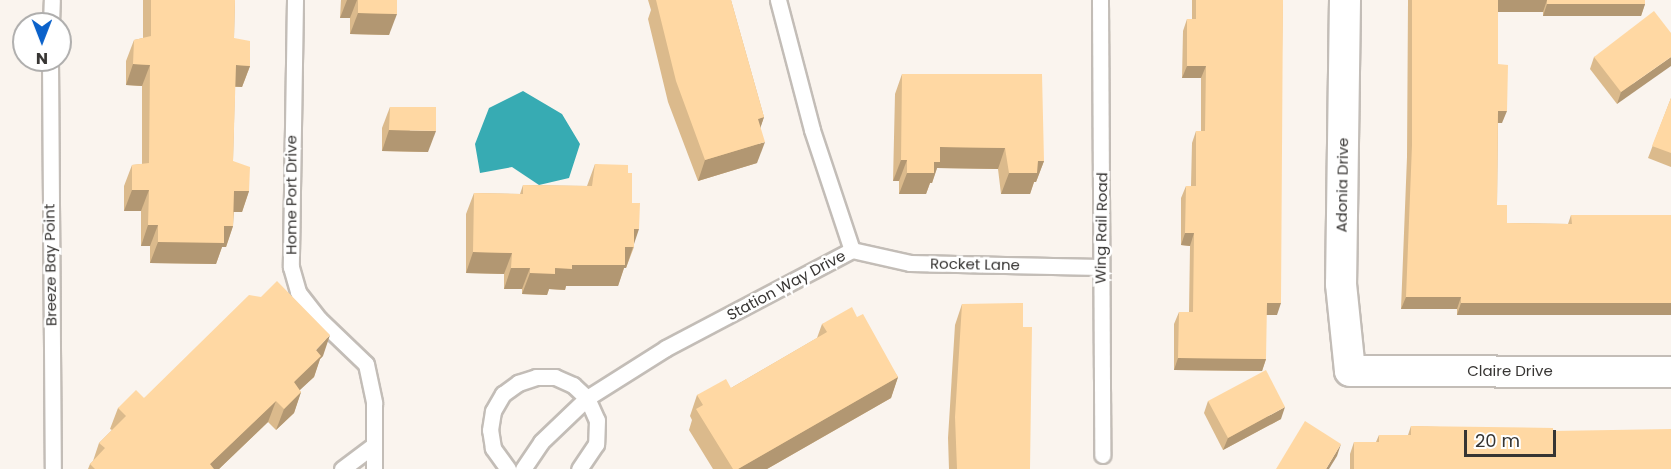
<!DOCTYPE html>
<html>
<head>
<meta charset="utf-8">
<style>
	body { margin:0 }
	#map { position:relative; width:1671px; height:469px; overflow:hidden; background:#faf4ee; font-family:Poppins,sans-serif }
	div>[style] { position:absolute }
	.water>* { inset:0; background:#37abb3 }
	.roads { filter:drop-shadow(2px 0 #c3bdb7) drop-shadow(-2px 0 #c3bdb7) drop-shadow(0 2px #c3bdb7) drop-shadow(0 -2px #c3bdb7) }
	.lane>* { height:15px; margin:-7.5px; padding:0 7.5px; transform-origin:7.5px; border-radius:7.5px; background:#fff }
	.street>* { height:30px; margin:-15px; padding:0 15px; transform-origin:15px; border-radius:15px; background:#fff }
	.wall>* { inset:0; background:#dbba8c }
	.shaded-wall>* { inset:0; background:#b29772 }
	.building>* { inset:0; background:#ffd8a3 }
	span { translate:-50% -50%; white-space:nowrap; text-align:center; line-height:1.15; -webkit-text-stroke:5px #fff; paint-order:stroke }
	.street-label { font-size:15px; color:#373533 }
	.north { position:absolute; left:12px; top:12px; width:60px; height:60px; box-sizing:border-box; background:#fff; border:2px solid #afaead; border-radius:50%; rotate:180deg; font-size:16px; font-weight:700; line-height:24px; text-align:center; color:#373533 }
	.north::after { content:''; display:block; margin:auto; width:21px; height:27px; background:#0a61ca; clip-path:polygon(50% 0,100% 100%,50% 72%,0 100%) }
	.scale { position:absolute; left:1464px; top:430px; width:92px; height:27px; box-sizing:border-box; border:3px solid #373533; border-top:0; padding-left:8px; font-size:18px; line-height:21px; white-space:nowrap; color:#373533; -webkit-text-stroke:4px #fff; paint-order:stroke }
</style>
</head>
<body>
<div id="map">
	<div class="water">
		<i style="clip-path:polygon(523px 91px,562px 114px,580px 144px,569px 178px,539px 185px,512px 167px,480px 173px,475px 144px,489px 108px)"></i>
	</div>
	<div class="roads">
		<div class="lane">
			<i style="left:295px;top:0;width:267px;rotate:90.9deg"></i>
			<i style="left:291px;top:267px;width:26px;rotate:74deg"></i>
			<i style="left:298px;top:292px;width:34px;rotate:52deg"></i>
			<i style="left:319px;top:319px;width:65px;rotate:43.8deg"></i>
			<i style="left:366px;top:364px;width:40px;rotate:78deg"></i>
			<i style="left:374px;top:403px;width:66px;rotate:90deg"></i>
			<i style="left:778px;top:0;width:134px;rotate:75.3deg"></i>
			<i style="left:812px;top:130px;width:126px;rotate:71.6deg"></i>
			<i style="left:1100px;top:0;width:455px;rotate:89.7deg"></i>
			<i style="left:51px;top:24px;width:24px;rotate:-88deg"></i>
			<i style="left:50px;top:60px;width:409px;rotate:89.6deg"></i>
			<i style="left:852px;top:250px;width:59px;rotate:12.6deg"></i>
			<i style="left:910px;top:263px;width:190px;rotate:1.2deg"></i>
			<i style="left:342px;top:469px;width:40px;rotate:-37deg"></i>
			<i style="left:508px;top:469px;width:26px;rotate:-126deg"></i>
			<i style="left:493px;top:448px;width:18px;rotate:-99deg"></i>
			<i style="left:490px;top:430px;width:19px;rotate:-81deg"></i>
			<i style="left:493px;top:411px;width:20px;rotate:-60deg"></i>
			<i style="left:503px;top:394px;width:19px;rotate:-36deg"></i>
			<i style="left:518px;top:383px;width:19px;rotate:-18deg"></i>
			<i style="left:536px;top:377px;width:19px"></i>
			<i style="left:555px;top:377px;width:20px;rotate:24deg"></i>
			<i style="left:573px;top:385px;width:19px;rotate:43deg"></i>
			<i style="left:587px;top:398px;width:24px;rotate:66deg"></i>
			<i style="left:597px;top:420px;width:24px;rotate:92deg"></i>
			<i style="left:596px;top:444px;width:30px;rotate:124deg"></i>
			<i style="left:523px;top:469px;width:32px;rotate:-56deg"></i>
			<i style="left:541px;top:442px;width:64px;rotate:-43.7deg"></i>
			<i style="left:587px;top:398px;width:93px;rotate:-32.3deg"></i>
			<i style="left:666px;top:348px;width:210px;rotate:-27.8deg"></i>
		</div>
		<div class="street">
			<i style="left:1345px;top:0;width:284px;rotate:90.8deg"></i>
			<i style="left:1341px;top:284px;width:87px;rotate:84.1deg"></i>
			<i style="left:1350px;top:371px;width:321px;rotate:0.2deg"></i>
		</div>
	</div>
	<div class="wall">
		<i style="clip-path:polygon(143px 0,235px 0,234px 38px,250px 66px,242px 87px,235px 87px,233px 161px,249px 191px,242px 212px,234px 212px,233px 226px,226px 247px,222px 247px,216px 264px,150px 263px,150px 246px,141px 246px,141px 211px,124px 211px,124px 186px,132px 165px,142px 164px,142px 86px,126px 85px,126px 61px,134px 40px,143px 38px)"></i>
		<i style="clip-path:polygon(341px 0,397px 0,389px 35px,350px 34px,350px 18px,340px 18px)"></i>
		<i style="clip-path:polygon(648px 0,731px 0,764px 117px,760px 128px,757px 163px,698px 181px,668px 102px,648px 19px,651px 10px)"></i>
		<i style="clip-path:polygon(1192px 0,1283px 0,1277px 315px,1266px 315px,1266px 359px,1262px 371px,1174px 370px,1174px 324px,1179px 312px,1189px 312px,1190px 246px,1181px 245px,1181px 198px,1186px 186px,1191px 186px,1192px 143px,1196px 131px,1201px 131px,1201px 78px,1182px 78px,1183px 31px,1187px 19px,1192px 19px)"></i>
		<i style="clip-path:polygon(1408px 0,1645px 0,1645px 4px,1641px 16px,1543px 16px,1543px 12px,1498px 12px,1498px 64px,1502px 123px,1498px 123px,1497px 205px,1507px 223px,1568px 224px,1571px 215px,1671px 215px,1671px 315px,1457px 315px,1457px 309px,1401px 309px,1407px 157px)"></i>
		<i style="clip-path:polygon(1671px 33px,1617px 104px,1590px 69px,1594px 57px)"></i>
		<i style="clip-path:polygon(902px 74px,1044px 161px,1036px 182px,1034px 182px,1030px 194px,1001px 194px,998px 169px,937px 168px,932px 183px,930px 183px,926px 194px,899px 194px,899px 181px,893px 181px,895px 94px)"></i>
		<i style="clip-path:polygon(1671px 98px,1671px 167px,1648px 158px)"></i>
		<i style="clip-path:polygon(390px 107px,428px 152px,382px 151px,382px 128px)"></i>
		<i style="clip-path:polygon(595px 164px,628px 173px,632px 203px,634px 247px,626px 268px,624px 268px,618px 286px,566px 286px,565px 290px,549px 289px,547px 295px,522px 294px,522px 289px,504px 289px,504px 274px,466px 273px,466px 214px,474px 193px,520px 194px,523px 185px,587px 186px)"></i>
		<i style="clip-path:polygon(962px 304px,1030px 469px,949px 469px,948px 438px,955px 325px)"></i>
		<i style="clip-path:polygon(857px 317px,898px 377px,891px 398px,767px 469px,713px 469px,689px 430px,692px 420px,690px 416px,697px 395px,731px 388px,817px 338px,822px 324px)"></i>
		<i style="clip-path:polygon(323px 356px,320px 359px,314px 377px,299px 390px,301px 392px,294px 413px,276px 430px,268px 422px,219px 469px,88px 469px,90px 464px,93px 461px,99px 443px,112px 430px,110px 429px,118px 408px,144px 398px)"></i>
		<i style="clip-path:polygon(1208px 401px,1281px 419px,1223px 450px,1204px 413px)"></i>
		<i style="clip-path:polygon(1411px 426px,1553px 431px,1671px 469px,1350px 469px,1350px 454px,1354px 442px,1376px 442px,1379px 435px,1408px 435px)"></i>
	</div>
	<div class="shaded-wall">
		<i style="clip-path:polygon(347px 0,357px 0,350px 18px,340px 18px)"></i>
		<i style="clip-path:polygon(1498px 0,1547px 0,1543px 12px,1493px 12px)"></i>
		<i style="clip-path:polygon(1547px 4px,1645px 4px,1641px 16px,1543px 16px)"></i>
		<i style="clip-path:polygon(358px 13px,397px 14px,389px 35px,350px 34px)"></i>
		<i style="clip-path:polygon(1671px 57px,1671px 66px,1617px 104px,1621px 92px)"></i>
		<i style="clip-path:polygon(133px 64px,150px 65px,142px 86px,126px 85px)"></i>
		<i style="clip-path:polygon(236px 65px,250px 66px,242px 87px,228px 86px)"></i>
		<i style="clip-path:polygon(1187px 66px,1206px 66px,1201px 78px,1182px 78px)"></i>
		<i style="clip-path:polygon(1498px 111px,1507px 111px,1502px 123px,1494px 123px)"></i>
		<i style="clip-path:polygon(764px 117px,757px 138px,758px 119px)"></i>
		<i style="clip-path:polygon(389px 130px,436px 131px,428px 152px,382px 151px)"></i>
		<i style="clip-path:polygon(765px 142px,757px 163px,698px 181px,705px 160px)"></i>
		<i style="clip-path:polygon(940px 147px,1005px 148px,998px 169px,937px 168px,932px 183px,930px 183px,926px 194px,899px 194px,907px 173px)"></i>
		<i style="clip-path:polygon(901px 160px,907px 160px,899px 181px,893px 181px)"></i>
		<i style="clip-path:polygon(1038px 161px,1044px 161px,1036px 182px,1034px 182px,1030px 194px,1001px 194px,1009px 173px)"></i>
		<i style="clip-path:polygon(132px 190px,149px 190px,141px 211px,124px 211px)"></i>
		<i style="clip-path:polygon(234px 191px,249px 191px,242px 212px,226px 212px)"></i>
		<i style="clip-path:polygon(148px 225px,158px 225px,150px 246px,141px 246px)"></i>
		<i style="clip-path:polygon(224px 226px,233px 226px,226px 247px,222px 247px,216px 264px,150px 263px,158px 242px)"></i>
		<i style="clip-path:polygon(634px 229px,639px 229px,626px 268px,624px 268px,618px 286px,566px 286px,565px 290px,549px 289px,547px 295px,522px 294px,530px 273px,572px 265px,625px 247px)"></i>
		<i style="clip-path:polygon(1185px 233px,1194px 233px,1190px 246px,1181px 245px)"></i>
		<i style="clip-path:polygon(473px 252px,512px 253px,504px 274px,466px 273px)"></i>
		<i style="clip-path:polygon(511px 268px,530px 268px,522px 289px,504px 289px)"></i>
		<i style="clip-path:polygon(1406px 297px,1461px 297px,1457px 309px,1401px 309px)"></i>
		<i style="clip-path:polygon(1267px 303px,1281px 303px,1277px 315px,1262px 315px)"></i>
		<i style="clip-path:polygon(1461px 303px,1671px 303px,1671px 315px,1457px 315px)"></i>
		<i style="clip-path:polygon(330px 335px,323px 356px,320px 359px,314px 377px,286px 403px,294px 382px,316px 350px)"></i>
		<i style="clip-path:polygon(1178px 358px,1266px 359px,1262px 371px,1174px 370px)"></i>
		<i style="clip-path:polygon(898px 377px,891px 398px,767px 469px,738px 469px)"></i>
		<i style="clip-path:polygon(301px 392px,294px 413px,276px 430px,284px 409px)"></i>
		<i style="clip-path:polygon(276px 401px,268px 422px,219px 469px,208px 469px,210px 464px)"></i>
		<i style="clip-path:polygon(1285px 407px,1281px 419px,1223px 450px,1228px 438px)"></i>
		<i style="clip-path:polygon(1341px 444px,1337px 456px,1329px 469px,1326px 469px)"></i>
	</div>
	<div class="building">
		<i style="clip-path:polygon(151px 0,235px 0,234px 38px,250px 41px,250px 66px,236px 65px,233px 161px,250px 167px,249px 191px,234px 191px,233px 226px,224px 226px,224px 243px,158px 242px,158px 225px,148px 225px,149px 190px,132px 190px,132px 165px,149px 163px,150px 65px,133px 64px,134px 40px,151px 36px)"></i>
		<i style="clip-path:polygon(358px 0,397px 0,397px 14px,358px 13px)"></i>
		<i style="clip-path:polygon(656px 0,731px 0,764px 117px,758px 119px,765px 142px,705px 160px,676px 81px)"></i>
		<i style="clip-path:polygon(1196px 0,1283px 0,1281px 303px,1267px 303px,1266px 359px,1178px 358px,1179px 312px,1193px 312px,1194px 233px,1185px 233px,1186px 186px,1196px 186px,1196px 131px,1205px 131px,1206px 66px,1187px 66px,1187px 19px,1196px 19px)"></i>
		<i style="clip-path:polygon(1412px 0,1498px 0,1498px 64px,1508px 65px,1507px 111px,1498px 111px,1497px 205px,1507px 205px,1507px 223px,1572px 224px,1571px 215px,1671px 215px,1671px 303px,1461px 303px,1461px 297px,1406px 297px,1412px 145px)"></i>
		<i style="clip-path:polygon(1547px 0,1645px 0,1645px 4px,1547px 4px)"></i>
		<i style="clip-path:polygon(1654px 11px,1671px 33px,1671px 57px,1621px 92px,1594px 57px)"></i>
		<i style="clip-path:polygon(902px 74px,1042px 74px,1044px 161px,1038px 161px,1037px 173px,1009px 173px,1005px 148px,940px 147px,940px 162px,934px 162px,934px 173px,907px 173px,907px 160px,901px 160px)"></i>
		<i style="clip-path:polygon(1671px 98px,1671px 153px,1652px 146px)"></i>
		<i style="clip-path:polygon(390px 107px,436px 107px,436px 131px,389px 130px)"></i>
		<i style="clip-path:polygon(595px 164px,628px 165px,628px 173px,632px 173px,632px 203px,640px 203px,639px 229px,634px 229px,634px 247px,625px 247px,625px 265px,572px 265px,572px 269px,555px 268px,555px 274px,530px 273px,530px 268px,511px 268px,512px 253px,473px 252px,474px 193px,523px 194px,523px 185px,592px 186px)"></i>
		<i style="clip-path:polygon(277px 281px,330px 335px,316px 350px,321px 356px,294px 382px,301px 392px,284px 409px,276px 401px,210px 464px,214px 469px,95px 469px,90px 464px,105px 448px,99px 443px,126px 416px,118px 408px,136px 390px,144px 398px,249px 295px,261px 297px)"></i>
		<i style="clip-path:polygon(1023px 303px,1023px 327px,1032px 327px,1030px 469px,957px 469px,955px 417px,962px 304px)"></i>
		<i style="clip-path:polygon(852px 307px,857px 317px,863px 314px,898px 377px,738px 469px,733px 469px,696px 409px,703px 405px,697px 395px,726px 379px,731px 388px,827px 332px,822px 324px)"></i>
		<i style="clip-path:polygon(1266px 370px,1285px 407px,1228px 438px,1208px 401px)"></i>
		<i style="clip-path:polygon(1305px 421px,1341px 444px,1326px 469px,1276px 469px)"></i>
		<i style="clip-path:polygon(1411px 426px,1553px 428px,1553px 431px,1671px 429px,1671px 469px,1354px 469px,1354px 442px,1379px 442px,1379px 435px,1411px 435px)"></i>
	</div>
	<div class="street-label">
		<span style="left:1342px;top:185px;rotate:-89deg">Adonia Drive</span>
		<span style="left:291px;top:195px;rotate:-90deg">Home Port Drive</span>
		<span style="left:1101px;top:228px;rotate:-89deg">Wing Rail Road</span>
		<span style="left:975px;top:264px;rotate:1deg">Rocket Lane</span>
		<span style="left:50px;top:265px;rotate:-91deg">Breeze Bay Point</span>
		<span style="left:786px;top:285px;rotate:-28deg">Station Way Drive</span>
		<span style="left:1510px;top:371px">Claire Drive</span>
	</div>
	<div class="north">N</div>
	<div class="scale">20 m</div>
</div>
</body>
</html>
